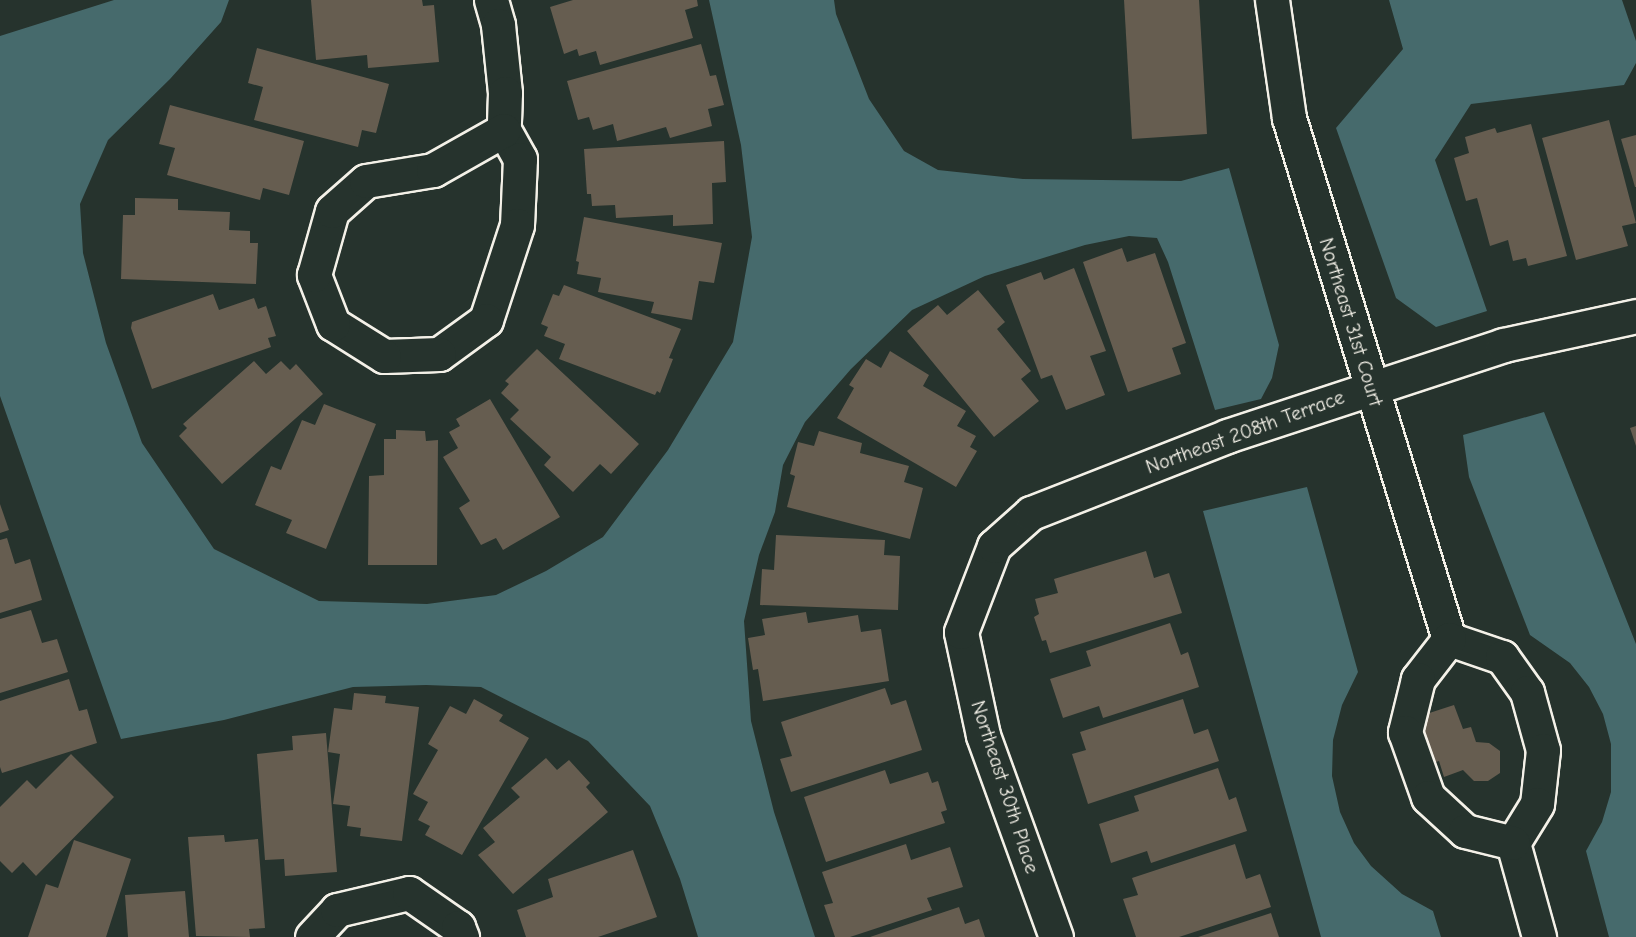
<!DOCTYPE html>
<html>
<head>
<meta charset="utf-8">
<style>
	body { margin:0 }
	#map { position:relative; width:1636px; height:937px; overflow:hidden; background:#26332d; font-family:"Comic Neue",sans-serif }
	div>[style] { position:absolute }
	.water>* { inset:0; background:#466a6c }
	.building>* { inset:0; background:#665d50 }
	.roads { filter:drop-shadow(2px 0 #f4f1e8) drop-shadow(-2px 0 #f4f1e8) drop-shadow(0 2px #f4f1e8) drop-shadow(0 -2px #f4f1e8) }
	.minor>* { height:33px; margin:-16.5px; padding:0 16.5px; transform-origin:16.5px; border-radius:16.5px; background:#26332d }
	span { translate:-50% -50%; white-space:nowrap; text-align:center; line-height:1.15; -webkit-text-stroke:6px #26332d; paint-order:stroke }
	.street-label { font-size:20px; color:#f4f1e8 }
</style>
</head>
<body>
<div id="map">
	<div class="water">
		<i style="clip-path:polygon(114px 0,229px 0,221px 22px,170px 79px,108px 140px,80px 204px,83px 253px,106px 343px,142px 443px,214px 549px,319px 601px,427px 604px,496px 595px,546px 571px,603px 537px,668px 450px,733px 342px,752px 237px,741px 145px,709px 0,834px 0,836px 14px,869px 99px,904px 151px,938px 170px,1023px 179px,1181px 181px,1229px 168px,1279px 345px,1272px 378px,1261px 399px,1215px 410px,1168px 262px,1157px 238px,1129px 236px,1085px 245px,985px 276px,912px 310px,851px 369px,805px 422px,783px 465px,775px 512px,759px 555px,744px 621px,751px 721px,774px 812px,815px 937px,698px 937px,680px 879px,650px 806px,588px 741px,481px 687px,426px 685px,353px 687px,224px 720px,121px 739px,0 396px,0 36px)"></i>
		<i style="clip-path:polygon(1389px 0,1622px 0,1636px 41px,1636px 63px,1624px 85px,1471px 104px,1435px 160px,1487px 311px,1436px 327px,1396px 298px,1336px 128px,1403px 49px)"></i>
		<i style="clip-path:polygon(1544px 412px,1636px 644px,1636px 937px,1609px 937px,1586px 851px,1602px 822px,1611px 792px,1611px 744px,1603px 714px,1589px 687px,1570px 663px,1530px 635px,1469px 477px,1463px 435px)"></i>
		<i style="clip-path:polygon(1307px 487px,1358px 672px,1342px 705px,1333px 740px,1332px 776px,1340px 812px,1354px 843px,1371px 866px,1402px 894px,1433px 911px,1441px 937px,1321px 937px,1203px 511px)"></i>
	</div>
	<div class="building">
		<i style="clip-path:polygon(311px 0,422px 0,423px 6px,434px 5px,439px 62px,368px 68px,367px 55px,316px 60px)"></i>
		<i style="clip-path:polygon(573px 0,697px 0,698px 6px,685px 10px,693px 38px,600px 65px,596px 51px,579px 56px,577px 49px,564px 54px,550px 7px)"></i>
		<i style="clip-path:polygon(1124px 0,1199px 0,1207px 134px,1132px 139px)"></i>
		<i style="clip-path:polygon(701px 44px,710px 76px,716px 75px,724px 105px,708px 109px,712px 126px,670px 138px,666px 127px,617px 141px,613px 124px,593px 130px,589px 117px,578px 120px,567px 81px)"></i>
		<i style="clip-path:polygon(257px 48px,389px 84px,376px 133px,362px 130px,358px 147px,254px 120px,263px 87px,248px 83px)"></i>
		<i style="clip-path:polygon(170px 105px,304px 141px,289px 195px,263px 188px,260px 200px,167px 175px,175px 148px,159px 144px)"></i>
		<i style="clip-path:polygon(1609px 120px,1636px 223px,1622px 226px,1628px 246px,1576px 260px,1542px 138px)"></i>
		<i style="clip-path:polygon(1531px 124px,1567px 256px,1528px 266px,1526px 258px,1513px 261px,1508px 240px,1490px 246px,1477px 198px,1466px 201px,1454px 158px,1469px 153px,1465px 137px,1495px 128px,1497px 133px)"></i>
		<i style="clip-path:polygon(1636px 135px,1636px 187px,1635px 187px,1621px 139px)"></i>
		<i style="clip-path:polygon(724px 141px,726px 182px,712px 183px,713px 224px,673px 226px,673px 215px,616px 218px,615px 205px,592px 206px,591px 194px,587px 194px,584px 149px)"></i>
		<i style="clip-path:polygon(135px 198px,178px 199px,178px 210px,230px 212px,229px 230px,250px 231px,250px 243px,258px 243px,256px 284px,121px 279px,123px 215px,135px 215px)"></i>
		<i style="clip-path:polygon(584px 217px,722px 243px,714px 283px,699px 281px,692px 320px,651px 313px,654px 302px,598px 292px,601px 278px,577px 274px,579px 262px,576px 261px)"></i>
		<i style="clip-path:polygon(1122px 248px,1127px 262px,1155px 253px,1186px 343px,1172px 348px,1181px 374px,1128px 392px,1083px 262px)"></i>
		<i style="clip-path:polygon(1074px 268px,1106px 351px,1090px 356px,1105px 395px,1066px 410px,1052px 375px,1041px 379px,1006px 285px,1041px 272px,1044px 280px)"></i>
		<i style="clip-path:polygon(564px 285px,681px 329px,669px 358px,673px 359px,660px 393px,657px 391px,655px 395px,559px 359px,565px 344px,544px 336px,548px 327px,541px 324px,553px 294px,559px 296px)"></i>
		<i style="clip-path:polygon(978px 290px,1005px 322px,997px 329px,1031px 371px,1021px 379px,1039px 401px,994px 437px,907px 331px,938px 305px,947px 315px)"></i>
		<i style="clip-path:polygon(213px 294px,219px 310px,254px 298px,258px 309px,266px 306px,276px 336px,268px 338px,271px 347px,152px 389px,131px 328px,132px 322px)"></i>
		<i style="clip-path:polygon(537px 349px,639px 444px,611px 474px,600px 464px,573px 492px,544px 465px,551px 457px,510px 419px,519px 410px,501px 393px,509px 384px,505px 381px)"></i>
		<i style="clip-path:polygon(890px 351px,929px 375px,923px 386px,966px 411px,957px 426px,976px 436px,970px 447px,977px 451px,956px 487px,837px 418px,854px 388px,849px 385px,866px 359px,881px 368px)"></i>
		<i style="clip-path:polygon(254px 361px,266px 374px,281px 361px,290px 370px,296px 364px,323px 394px,222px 484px,179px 436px,187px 428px,183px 424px)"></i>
		<i style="clip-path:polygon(490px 399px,560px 517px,503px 550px,496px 538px,481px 545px,459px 508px,470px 501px,443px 457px,458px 448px,449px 432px,460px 426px,456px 419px)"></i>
		<i style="clip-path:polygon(324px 404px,376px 424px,326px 549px,286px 533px,292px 520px,255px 505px,271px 466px,281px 470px,302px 420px,315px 425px)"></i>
		<i style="clip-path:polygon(1636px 426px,1636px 446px,1630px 428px)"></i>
		<i style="clip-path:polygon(396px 430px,425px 431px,426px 441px,438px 440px,437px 565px,368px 565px,369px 476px,384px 475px,384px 439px,396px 439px)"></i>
		<i style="clip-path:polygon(819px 431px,862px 443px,860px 453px,909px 466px,904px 482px,923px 488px,910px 539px,787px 507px,795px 476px,790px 474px,798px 442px,814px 446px)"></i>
		<i style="clip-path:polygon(0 504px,9px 530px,0 533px)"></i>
		<i style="clip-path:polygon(776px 535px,885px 540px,884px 555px,900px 556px,898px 610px,760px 605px,762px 569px,774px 570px)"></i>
		<i style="clip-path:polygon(7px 538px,15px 564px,30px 559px,42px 600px,0 613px,0 540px)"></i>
		<i style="clip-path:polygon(1146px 551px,1154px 578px,1169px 573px,1182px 613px,1050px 653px,1046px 640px,1042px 641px,1034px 617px,1039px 614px,1035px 599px,1058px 593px,1054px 579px)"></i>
		<i style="clip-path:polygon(31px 610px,42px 643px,57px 639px,68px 672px,0 693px,0 619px)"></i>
		<i style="clip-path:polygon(806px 612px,808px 623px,858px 615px,861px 632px,881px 629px,889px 681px,763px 701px,758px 669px,753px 670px,748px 638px,765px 635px,762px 619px)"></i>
		<i style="clip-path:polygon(1170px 623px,1181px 655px,1188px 652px,1199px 687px,1103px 718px,1099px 706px,1063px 718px,1050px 679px,1091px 666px,1086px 651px)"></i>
		<i style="clip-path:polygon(69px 679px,79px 711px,87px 709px,97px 743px,2px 773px,0 767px,0 701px)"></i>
		<i style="clip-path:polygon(885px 688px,891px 705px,906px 700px,922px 750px,791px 792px,780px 759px,792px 756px,781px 722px)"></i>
		<i style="clip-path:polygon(354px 693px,386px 696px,385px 703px,419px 707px,402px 841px,360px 836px,361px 828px,347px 826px,350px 806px,333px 804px,340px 754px,328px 752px,334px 708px,352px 710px)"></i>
		<i style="clip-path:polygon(474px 699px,503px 715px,499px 721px,529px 738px,462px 855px,425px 835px,430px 826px,418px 820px,428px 802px,413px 794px,438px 750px,428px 744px,450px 706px,466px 714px)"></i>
		<i style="clip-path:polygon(1183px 699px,1194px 734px,1208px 729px,1219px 761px,1088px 804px,1072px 754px,1086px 750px,1080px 732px)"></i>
		<i style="clip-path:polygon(1454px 705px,1463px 729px,1471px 727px,1476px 742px,1489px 743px,1500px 751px,1500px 773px,1488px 781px,1474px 781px,1463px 770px,1444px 777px,1439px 761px,1433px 763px,1417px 717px)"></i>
		<i style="clip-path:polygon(326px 733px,337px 872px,285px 876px,284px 859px,265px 860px,257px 754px,293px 750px,292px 736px)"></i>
		<i style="clip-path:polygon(71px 754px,114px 797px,36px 876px,23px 862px,12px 873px,0 861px,0 807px,27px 780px,36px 789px)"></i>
		<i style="clip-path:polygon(546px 758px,557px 770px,569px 760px,590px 783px,586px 787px,608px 812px,513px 894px,478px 855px,495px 842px,483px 828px,520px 797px,511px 788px)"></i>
		<i style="clip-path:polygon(1218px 768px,1229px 800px,1236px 797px,1247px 831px,1151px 863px,1147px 851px,1111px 863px,1099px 824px,1139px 811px,1134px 796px)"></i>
		<i style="clip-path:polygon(885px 770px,890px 784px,928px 772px,932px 783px,938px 781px,947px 810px,941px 812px,945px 823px,826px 862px,804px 797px)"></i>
		<i style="clip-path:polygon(224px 835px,225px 842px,258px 839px,265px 928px,249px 929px,250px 937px,196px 936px,188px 837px)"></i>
		<i style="clip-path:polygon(74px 840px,131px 859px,106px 937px,28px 937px,46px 884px,58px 888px)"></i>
		<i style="clip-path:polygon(906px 844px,911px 860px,950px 847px,963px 887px,927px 898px,932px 910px,850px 937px,835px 937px,824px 905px,833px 903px,822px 872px)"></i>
		<i style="clip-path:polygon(1235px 844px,1246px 879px,1260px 874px,1271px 907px,1179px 937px,1136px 937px,1123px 899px,1138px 895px,1132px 878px)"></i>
		<i style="clip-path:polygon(633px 850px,657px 917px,598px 937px,526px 937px,517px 910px,553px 897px,548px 879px)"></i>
		<i style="clip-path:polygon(185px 891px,189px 937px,128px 937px,125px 895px)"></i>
		<i style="clip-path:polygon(959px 907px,965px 924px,979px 919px,985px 937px,870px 937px)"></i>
		<i style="clip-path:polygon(1271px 913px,1279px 937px,1198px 937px)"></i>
	</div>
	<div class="roads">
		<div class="minor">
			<i style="left:491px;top:0;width:26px;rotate:74deg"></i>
			<i style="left:498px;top:25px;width:68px;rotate:84.1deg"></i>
			<i style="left:505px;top:93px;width:37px;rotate:92deg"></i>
			<i style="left:504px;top:130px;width:33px;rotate:61deg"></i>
			<i style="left:520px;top:159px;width:66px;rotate:92.6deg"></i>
			<i style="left:517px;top:225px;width:100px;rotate:108.1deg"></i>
			<i style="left:486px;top:320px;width:58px;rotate:144.1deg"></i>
			<i style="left:439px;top:354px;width:55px;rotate:177.9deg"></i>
			<i style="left:384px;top:356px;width:60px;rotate:-147.9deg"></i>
			<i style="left:333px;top:324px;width:53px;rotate:-111.2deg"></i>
			<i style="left:314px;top:275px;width:66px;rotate:-74.3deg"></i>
			<i style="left:332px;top:211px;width:45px;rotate:-41.4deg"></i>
			<i style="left:366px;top:181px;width:68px;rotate:-9.3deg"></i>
			<i style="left:433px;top:170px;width:81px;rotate:-29.4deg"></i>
			<i style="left:1272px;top:0;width:119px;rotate:81.8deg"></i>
			<i style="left:1289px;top:118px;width:545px;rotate:72.93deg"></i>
			<i style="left:1449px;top:639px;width:56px;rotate:18.8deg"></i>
			<i style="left:1502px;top:657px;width:43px;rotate:54.5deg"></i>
			<i style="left:1527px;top:692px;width:60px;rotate:74.6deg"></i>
			<i style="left:1543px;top:750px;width:54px;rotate:96.3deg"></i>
			<i style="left:1537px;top:804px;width:46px;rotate:121.6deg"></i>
			<i style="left:1513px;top:843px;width:98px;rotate:74.5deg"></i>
			<i style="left:1449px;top:639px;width:51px;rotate:127.8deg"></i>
			<i style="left:1418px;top:679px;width:55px;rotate:103.8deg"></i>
			<i style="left:1405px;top:732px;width:69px;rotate:70.5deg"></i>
			<i style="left:1428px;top:797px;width:50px;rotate:42.6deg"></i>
			<i style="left:1465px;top:831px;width:49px;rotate:14deg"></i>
			<i style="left:312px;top:937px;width:37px;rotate:-47deg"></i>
			<i style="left:337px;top:910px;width:74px;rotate:-13.3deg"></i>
			<i style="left:409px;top:893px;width:60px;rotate:34.8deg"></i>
			<i style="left:458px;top:927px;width:11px;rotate:68deg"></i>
			<i style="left:1056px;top:937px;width:215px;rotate:-109.9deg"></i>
			<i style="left:983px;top:735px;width:105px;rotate:-102.1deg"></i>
			<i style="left:961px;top:632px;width:92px;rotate:-69deg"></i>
			<i style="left:994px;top:546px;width:50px;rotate:-41.7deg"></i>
			<i style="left:1031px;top:513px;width:211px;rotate:-21.4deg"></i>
			<i style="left:1227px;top:436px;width:291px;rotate:-18.2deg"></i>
			<i style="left:1503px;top:345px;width:136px;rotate:-12.3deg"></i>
		</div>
	</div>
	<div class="street-label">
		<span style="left:1351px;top:322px;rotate:73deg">Northeast 31st Court</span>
		<span style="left:1245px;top:432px;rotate:-20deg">Northeast 208th Terrace</span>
		<span style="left:1005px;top:787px;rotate:72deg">Northeast 30th Place</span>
	</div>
</div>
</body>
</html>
